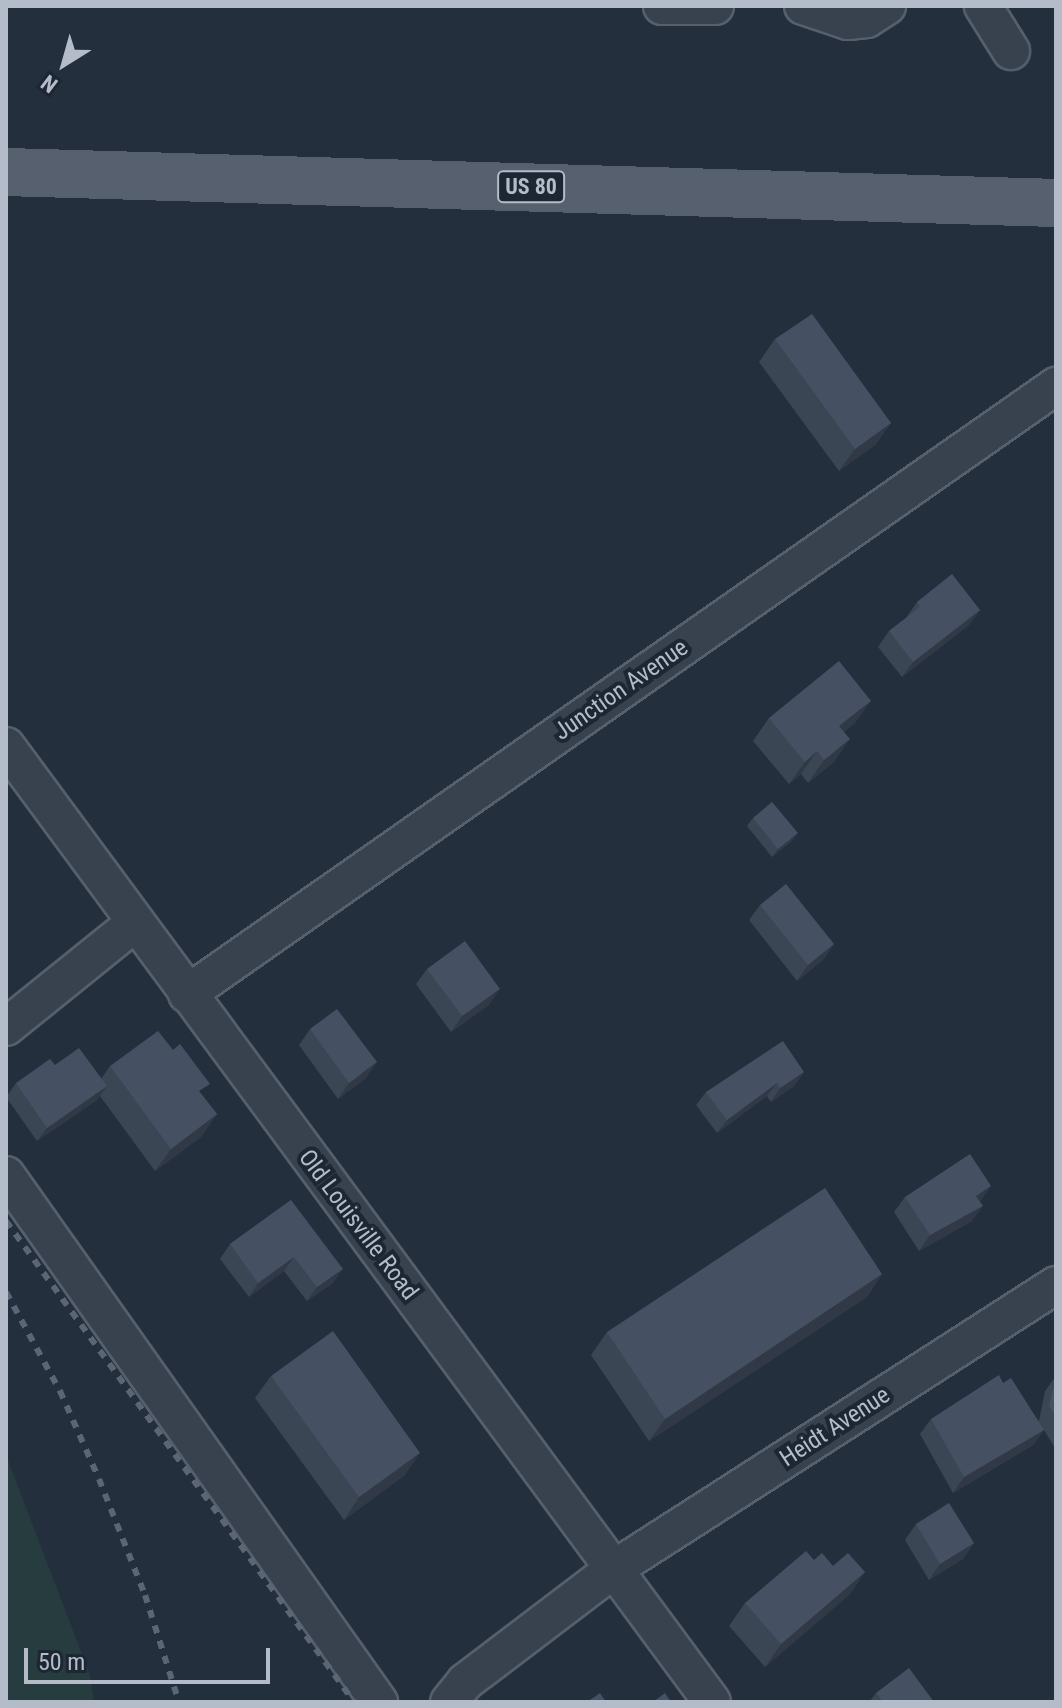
<!DOCTYPE html>
<html>
<head>
<meta charset="utf-8">
<style>
	body { margin:0 }
	#map { position:relative; width:1062px; height:1708px; overflow:hidden; background:#242f3e; font-family:"Roboto Condensed",sans-serif }
	div>[style] { position:absolute }
	.green>* { inset:0; background:#263c3f }
	.roads { filter:drop-shadow(2px 0 #565f6c) drop-shadow(-2px 0 #565f6c) drop-shadow(0 2px #565f6c) drop-shadow(0 -2px #565f6c) }
	.minor>* { height:36px; margin:-18px; padding:0 18px; transform-origin:18px; border-radius:18px; background:#38414e }
	.major>* { height:44px; margin:-22px; padding:0 22px; transform-origin:22px; border-radius:22px; background:#56606e }
	.rail>* { height:6px; margin-top:-3px; transform-origin:0; background:repeating-linear-gradient(90deg,#5a6575 0 8px,transparent 0 16px) }
	.wall>* { inset:0; background:#3b4654 }
	.shaded-wall>* { inset:0; background:#303945 }
	.building>* { inset:0; background:#455162 }
	span { translate:-50% -50%; white-space:nowrap; text-align:center; line-height:1.15; -webkit-text-stroke:8px #1d2633; paint-order:stroke }
	.shield-label span { padding:2px 6px; background:#1d2633; border:2px solid; border-radius:6px; -webkit-text-stroke-width:0 }
	.shield-label { font-size:22px; color:#b4bcc9; font-weight:700 }
	.street-label { font-size:24px; color:#b4bcc9 }
	.frame { position:absolute; inset:0; border:8px solid #b4bcc9; pointer-events:none }
	.north { position:absolute; left:24px; top:24px; width:80px; height:80px; -webkit-text-stroke:6px #1d2633; paint-order:stroke; rotate:217deg; font-size:22px; font-weight:700; line-height:32px; text-align:center; color:#b4bcc9 }
	.north::after { content:''; display:block; margin:auto; width:28px; height:36px; background:#b4bcc9; clip-path:polygon(50% 0,100% 100%,50% 72%,0 100%) }
	.scale { position:absolute; left:24px; top:1648px; width:246px; height:36px; box-sizing:border-box; border:4px solid #b4bcc9; border-top:0; padding-left:10px; font-size:24px; line-height:28px; white-space:nowrap; color:#b4bcc9; -webkit-text-stroke:6px #1d2633; paint-order:stroke }
</style>
</head>
<body>
<div id="map">
	<div class="green">
		<i style="clip-path:polygon(6px 1455px,90px 1675px,94px 1702px,6px 1702px)"></i>
	</div>
	<div class="roads">
		<div class="minor">
			<i style="left:662px;top:6px;width:53px"></i>
			<i style="left:803px;top:6px;width:47px;rotate:18.4deg"></i>
			<i style="left:848px;top:21px;width:19px;rotate:-6deg"></i>
			<i style="left:867px;top:19px;width:24px;rotate:-33deg"></i>
			<i style="left:983px;top:6px;width:53px;rotate:58.1deg"></i>
			<i style="left:6px;top:746px;width:1188px;rotate:53.55deg"></i>
			<i style="left:187px;top:994px;width:1061px;rotate:-34.98deg"></i>
			<i style="left:6px;top:1027px;width:166px;rotate:-38.9deg"></i>
			<i style="left:6px;top:1175px;width:646px;rotate:54.71deg"></i>
			<i style="left:449px;top:1702px;width:26px;rotate:-51deg"></i>
			<i style="left:465px;top:1682px;width:187px;rotate:-37.2deg"></i>
			<i style="left:614px;top:1569px;width:525px;rotate:-32.72deg"></i>
		</div>
		<div class="major">
			<i style="left:6px;top:172px;width:1050px;rotate:1.69deg"></i>
		</div>
	</div>
	<div class="rail">
		<i style="left:6px;top:1221px;width:594px;rotate:54.11deg"></i>
		<i style="left:6px;top:1292px;width:113px;rotate:61.4deg"></i>
		<i style="left:60px;top:1391px;width:96px;rotate:66.1deg"></i>
		<i style="left:99px;top:1479px;width:125px;rotate:68.4deg"></i>
		<i style="left:145px;top:1595px;width:112px;rotate:72.4deg"></i>
	</div>
	<div class="wall">
		<i style="clip-path:polygon(775px 339px,891px 423px,875px 445px,839px 471px,759px 362px)"></i>
		<i style="clip-path:polygon(917px 602px,980px 610px,969px 625px,902px 677px,878px 647px,889px 631px,906px 618px)"></i>
		<i style="clip-path:polygon(769px 718px,855px 723px,844px 732px,834px 762px,808px 783px,801px 774px,789px 784px,753px 741px)"></i>
		<i style="clip-path:polygon(753px 818px,792px 841px,772px 857px,747px 826px)"></i>
		<i style="clip-path:polygon(760px 905px,834px 944px,823px 960px,797px 981px,749px 920px)"></i>
		<i style="clip-path:polygon(427px 969px,489px 1005px,451px 1032px,416px 984px)"></i>
		<i style="clip-path:polygon(310px 1029px,366px 1078px,338px 1099px,299px 1045px)"></i>
		<i style="clip-path:polygon(55px 1065px,101px 1079px,110px 1066px,202px 1095px,217px 1114px,201px 1137px,155px 1171px,100px 1096px,97px 1100px,37px 1141px,6px 1097px,16px 1083px)"></i>
		<i style="clip-path:polygon(804px 1072px,794px 1086px,771px 1102px,767px 1096px,717px 1133px,696px 1105px,706px 1092px)"></i>
		<i style="clip-path:polygon(905px 1197px,972px 1221px,919px 1251px,894px 1212px)"></i>
		<i style="clip-path:polygon(291px 1200px,333px 1283px,307px 1301px,284px 1271px,249px 1297px,220px 1259px,230px 1244px)"></i>
		<i style="clip-path:polygon(882px 1274px,867px 1297px,649px 1441px,591px 1355px,607px 1332px)"></i>
		<i style="clip-path:polygon(271px 1376px,405px 1475px,344px 1520px,255px 1398px)"></i>
		<i style="clip-path:polygon(1056px 1376px,1056px 1450px,1044px 1430px,1033px 1445px,953px 1493px,920px 1434px,931px 1419px,1003px 1383px,1039px 1421px,1045px 1391px)"></i>
		<i style="clip-path:polygon(916px 1524px,974px 1543px,963px 1559px,929px 1580px,905px 1540px)"></i>
		<i style="clip-path:polygon(814px 1560px,833px 1566px,865px 1572px,849px 1595px,765px 1667px,729px 1626px,745px 1603px)"></i>
		<i style="clip-path:polygon(876px 1693px,934px 1702px,869px 1702px)"></i>
	</div>
	<div class="shaded-wall">
		<i style="clip-path:polygon(891px 423px,875px 445px,839px 471px,855px 449px)"></i>
		<i style="clip-path:polygon(980px 610px,969px 625px,902px 677px,913px 662px)"></i>
		<i style="clip-path:polygon(871px 701px,855px 723px,823px 748px,839px 726px)"></i>
		<i style="clip-path:polygon(850px 739px,834px 762px,808px 783px,824px 760px)"></i>
		<i style="clip-path:polygon(817px 751px,801px 774px,789px 784px,805px 762px)"></i>
		<i style="clip-path:polygon(798px 833px,792px 841px,772px 857px,778px 849px)"></i>
		<i style="clip-path:polygon(834px 944px,823px 960px,797px 981px,808px 965px)"></i>
		<i style="clip-path:polygon(500px 989px,489px 1005px,451px 1032px,462px 1016px)"></i>
		<i style="clip-path:polygon(377px 1062px,366px 1078px,338px 1099px,349px 1083px)"></i>
		<i style="clip-path:polygon(804px 1072px,794px 1086px,771px 1102px,780px 1088px)"></i>
		<i style="clip-path:polygon(777px 1083px,767px 1096px,717px 1133px,727px 1120px)"></i>
		<i style="clip-path:polygon(107px 1086px,97px 1100px,37px 1141px,47px 1128px)"></i>
		<i style="clip-path:polygon(217px 1114px,201px 1137px,155px 1171px,171px 1149px)"></i>
		<i style="clip-path:polygon(991px 1186px,980px 1202px,976px 1196px)"></i>
		<i style="clip-path:polygon(983px 1206px,972px 1221px,919px 1251px,930px 1235px)"></i>
		<i style="clip-path:polygon(294px 1257px,284px 1271px,249px 1297px,258px 1283px)"></i>
		<i style="clip-path:polygon(343px 1269px,333px 1283px,307px 1301px,317px 1287px)"></i>
		<i style="clip-path:polygon(882px 1274px,867px 1297px,649px 1441px,665px 1419px)"></i>
		<i style="clip-path:polygon(1044px 1430px,1033px 1445px,953px 1493px,964px 1477px)"></i>
		<i style="clip-path:polygon(420px 1453px,405px 1475px,344px 1520px,359px 1497px)"></i>
		<i style="clip-path:polygon(974px 1543px,963px 1559px,929px 1580px,940px 1564px)"></i>
		<i style="clip-path:polygon(865px 1572px,849px 1595px,765px 1667px,781px 1644px)"></i>
	</div>
	<div class="building">
		<i style="clip-path:polygon(812px 314px,891px 423px,855px 449px,775px 339px)"></i>
		<i style="clip-path:polygon(952px 574px,980px 610px,913px 662px,889px 631px,920px 607px,917px 602px)"></i>
		<i style="clip-path:polygon(839px 661px,871px 701px,839px 726px,850px 739px,824px 760px,817px 751px,805px 762px,769px 718px)"></i>
		<i style="clip-path:polygon(772px 802px,798px 833px,778px 849px,753px 818px)"></i>
		<i style="clip-path:polygon(786px 884px,834px 944px,808px 965px,760px 905px)"></i>
		<i style="clip-path:polygon(465px 941px,500px 989px,462px 1016px,427px 969px)"></i>
		<i style="clip-path:polygon(337px 1009px,377px 1062px,349px 1083px,310px 1029px)"></i>
		<i style="clip-path:polygon(158px 1031px,173px 1050px,180px 1044px,210px 1084px,199px 1091px,217px 1114px,171px 1149px,110px 1066px)"></i>
		<i style="clip-path:polygon(783px 1041px,804px 1072px,780px 1088px,777px 1083px,727px 1120px,706px 1092px)"></i>
		<i style="clip-path:polygon(79px 1048px,107px 1086px,47px 1128px,16px 1083px,50px 1059px,55px 1065px)"></i>
		<i style="clip-path:polygon(970px 1154px,991px 1186px,976px 1196px,983px 1206px,930px 1235px,905px 1197px)"></i>
		<i style="clip-path:polygon(825px 1188px,882px 1274px,665px 1419px,607px 1332px)"></i>
		<i style="clip-path:polygon(291px 1200px,343px 1269px,317px 1287px,294px 1257px,258px 1283px,230px 1244px)"></i>
		<i style="clip-path:polygon(333px 1331px,420px 1453px,359px 1497px,271px 1376px)"></i>
		<i style="clip-path:polygon(999px 1375px,1003px 1383px,1011px 1378px,1044px 1430px,964px 1477px,931px 1419px)"></i>
		<i style="clip-path:polygon(1056px 1377px,1056px 1417px,1049px 1406px)"></i>
		<i style="clip-path:polygon(949px 1503px,974px 1543px,940px 1564px,916px 1524px)"></i>
		<i style="clip-path:polygon(806px 1551px,814px 1560px,822px 1553px,833px 1566px,848px 1553px,865px 1572px,781px 1644px,745px 1603px)"></i>
		<i style="clip-path:polygon(909px 1668px,934px 1702px,883px 1702px,876px 1693px)"></i>
		<i style="clip-path:polygon(600px 1693px,606px 1702px,587px 1702px)"></i>
		<i style="clip-path:polygon(665px 1693px,671px 1702px,653px 1702px)"></i>
	</div>
	<div class="shield-label">
		<span style="left:531px;top:187px">US 80</span>
	</div>
	<div class="street-label">
		<span style="left:621px;top:690px;rotate:-35deg">Junction Avenue</span>
		<span style="left:358px;top:1225px;rotate:53deg">Old Louisville Road</span>
		<span style="left:835px;top:1427px;rotate:-33deg">Heidt Avenue</span>
	</div>
	<div class="frame"></div>
	<div class="north">N</div>
	<div class="scale">50 m</div>
</div>
</body>
</html>
